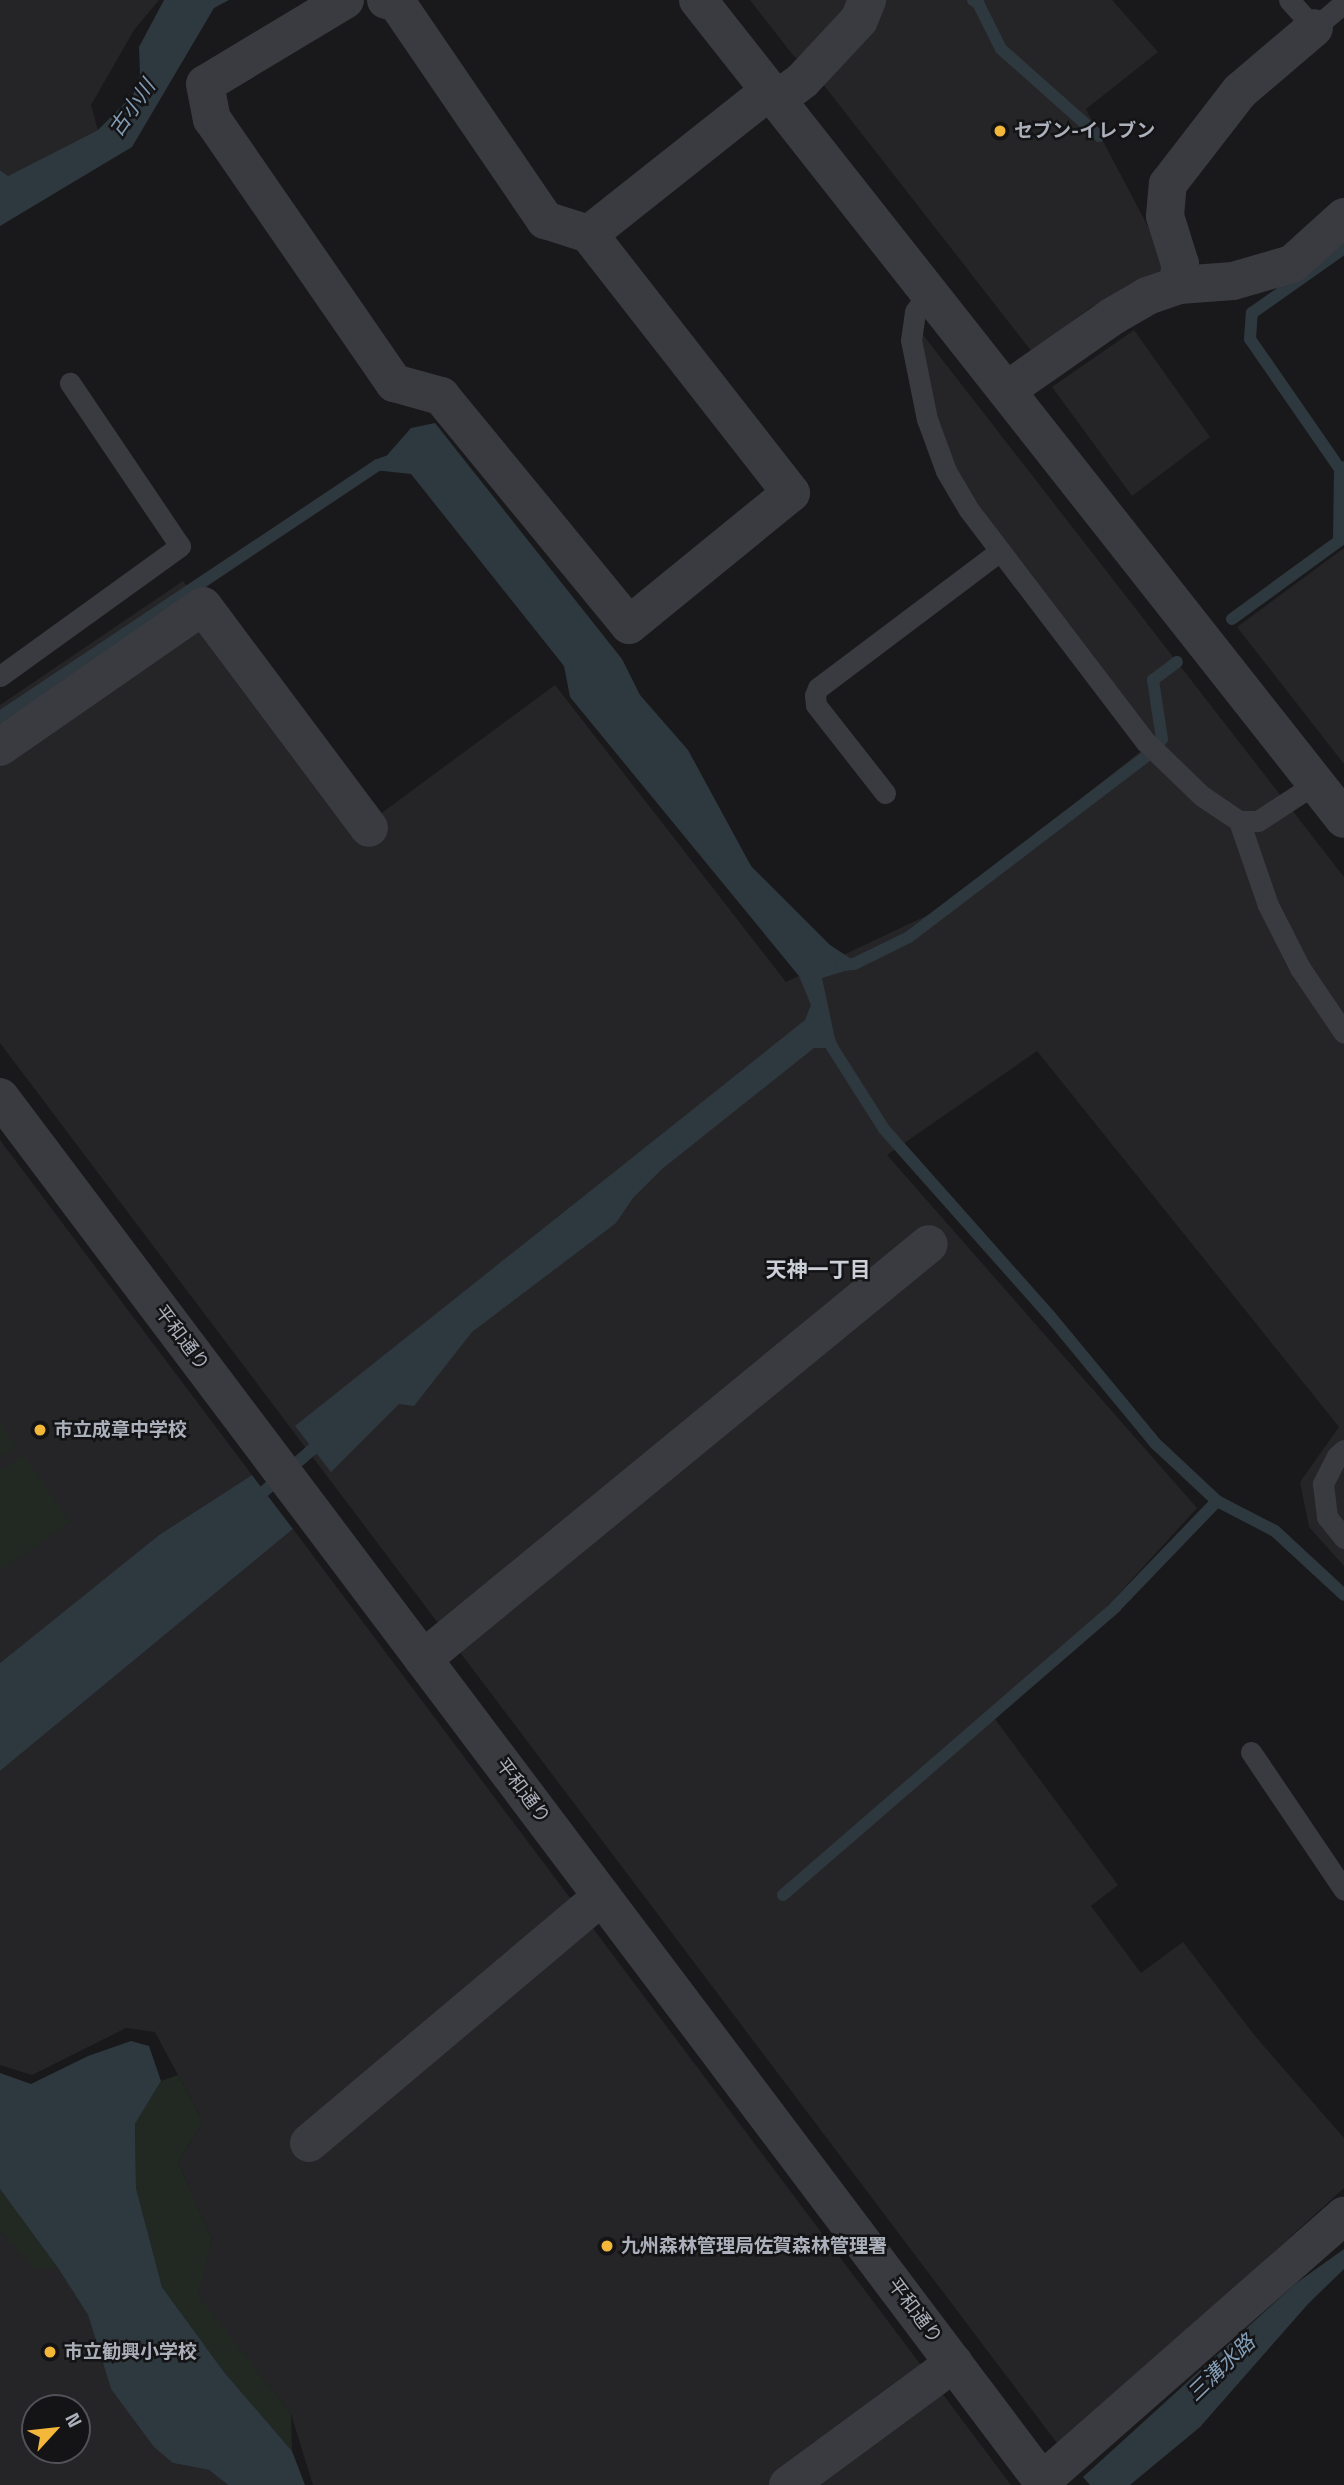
<!DOCTYPE html>
<html>
<head>
<meta charset="utf-8">
<style>
	body { margin:0 }
	#map { position:relative; width:1344px; height:2485px; overflow:hidden; background:#19191b; font-family:"Space Grotesk","Noto Sans JP",sans-serif }
	div>[style] { position:absolute }
	.built>* { inset:0; background:#252528 }
	.green>* { inset:0; background:#212922 }
	.water>* { inset:0; background:#2e383f }
	.stream>* { height:12px; margin:-6px; padding:0 6px; transform-origin:6px; border-radius:6px; background:#2e383f }
	.service>* { height:21px; margin:-10.5px; padding:0 10.5px; transform-origin:10.5px; border-radius:10.5px; background:#3a3b40 }
	.minor>* { height:38px; margin:-19px; padding:0 19px; transform-origin:19px; border-radius:19px; background:#3a3b40 }
	.tertiary>* { height:38px; margin:-19px; padding:0 19px; transform-origin:19px; border-radius:19px; background:#3a3b40 }
	.dots>* { width:19px; height:19px; translate:-50% -50%; box-sizing:border-box; border:4px solid #141416; border-radius:50% }
	span { translate:-50% -50%; white-space:nowrap; text-align:center; line-height:1.15; -webkit-text-stroke:5px #141416; paint-order:stroke }
	.poi-label { font-size:19px; color:#abb0bb; font-weight:700 }
	.left { translate:0 -50%; text-align:left }
	.street-label { font-size:19px; color:#abb0bb }
	.water-label { font-size:21px; color:#829db5; font-style:italic }
	.neighbourhood-label { font-size:21px; color:#cccfd7; font-weight:700 }
	.north { position:absolute; left:21px; top:2394px; width:70px; height:70px; box-sizing:border-box; background:#141416; border:2px solid #505258; border-radius:50%; rotate:63deg; font-size:19px; font-weight:700; line-height:28px; text-align:center; color:#abb0bb }
	.north::after { content:''; display:block; margin:auto; width:24px; height:32px; background:#f3b739; clip-path:polygon(50% 0,100% 100%,50% 72%,0 100%) }
</style>
</head>
<body>
<div id="map">
	<div class="built">
		<i style="clip-path:polygon(0 0,159px 0,134px 30px,91px 105px,98px 130px,8px 176px,0 170px)"></i>
		<i style="clip-path:polygon(750px 0,1112px 0,1158px 52px,1086px 109px,1172px 272px,1091px 307px,1032px 352px,823px 84px,792px 54px)"></i>
		<i style="clip-path:polygon(1134px 330px,1210px 437px,1132px 496px,1052px 387px)"></i>
		<i style="clip-path:polygon(920px 331px,1344px 877px,1344px 1566px,1309px 1527px,1300px 1482px,1339px 1427px,1037px 1051px,887px 1155px,1197px 1508px,1102px 1612px,989px 1711px,1118px 1885px,1091px 1906px,1141px 1973px,1183px 1942px,1255px 2036px,1344px 2138px,1344px 2188px,1060px 2447px,0 1043px,0 705px,183px 581px,364px 826px,555px 685px,786px 982px,945px 907px,1141px 751px,972px 513px,939px 435px)"></i>
		<i style="clip-path:polygon(1344px 548px,1344px 764px,1237px 627px)"></i>
		<i style="clip-path:polygon(0 1140px,252px 1475px,159px 1535px,0 1663px)"></i>
		<i style="clip-path:polygon(293px 1529px,1011px 2485px,313px 2485px,291px 2414px,197px 2295px,212px 2240px,178px 2162px,203px 2122px,155px 2032px,126px 2028px,32px 2075px,0 2065px,0 1771px)"></i>
		<i style="clip-path:polygon(evenodd,0 2189px,58px 2268px,88px 2315px,111px 2389px,173px 2463px,209px 2470px,228px 2485px,0 2485px,0 2189px,35px 2408px,77px 2408px,77px 2450px,35px 2450px,35px 2408px)"></i>
	</div>
	<div class="green">
		<i style="clip-path:polygon(0 1422px,16px 1446px,0 1457px)"></i>
		<i style="clip-path:polygon(23px 1455px,70px 1522px,0 1571px,0 1471px)"></i>
		<i style="clip-path:polygon(178px 2075px,203px 2122px,178px 2162px,212px 2240px,198px 2295px,291px 2414px,292px 2451px,224px 2372px,162px 2287px,136px 2188px,135px 2124px,161px 2081px)"></i>
		<i style="clip-path:polygon(0 2189px,58px 2268px,35px 2269px,0 2230px)"></i>
	</div>
	<div class="water">
		<i style="clip-path:polygon(164px 0,229px 0,214px 8px,132px 147px,0 226px,0 170px,8px 176px,98px 130px,133px 95px,140px 75px,139px 47px)"></i>
		<i style="clip-path:polygon(435px 423px,622px 659px,640px 695px,688px 750px,751px 866px,830px 945px,862px 966px,822px 978px,837px 1048px,814px 1048px,662px 1169px,633px 1198px,616px 1223px,472px 1332px,414px 1406px,399px 1404px,331px 1472px,295px 1426px,805px 1020px,811px 1005px,799px 976px,570px 697px,564px 666px,411px 474px,374px 470px,411px 428px)"></i>
		<i style="clip-path:polygon(252px 1475px,293px 1529px,0 1771px,0 1663px,159px 1535px)"></i>
		<i style="clip-path:polygon(131px 2041px,149px 2046px,161px 2081px,135px 2124px,136px 2188px,162px 2287px,224px 2372px,292px 2451px,305px 2485px,228px 2485px,209px 2470px,173px 2463px,154px 2447px,111px 2389px,88px 2315px,58px 2268px,0 2189px,0 2073px,31px 2084px,88px 2056px)"></i>
		<i style="clip-path:polygon(1344px 2249px,1344px 2269px,1308px 2304px,1200px 2427px,1130px 2485px,1090px 2485px,1083px 2477px,1295px 2284px)"></i>
	</div>
	<div class="stream">
		<i style="left:973px;top:0;width:6px;rotate:31deg"></i>
		<i style="left:978px;top:3px;width:51px;rotate:63.4deg"></i>
		<i style="left:1001px;top:49px;width:131px;rotate:41.6deg"></i>
		<i style="left:1340px;top:469px;width:158px;rotate:-124.7deg"></i>
		<i style="left:1250px;top:339px;width:26px;rotate:-86deg"></i>
		<i style="left:1252px;top:313px;width:113px;rotate:-35.2deg"></i>
		<i style="left:1232px;top:619px;width:132px;rotate:-36.1deg"></i>
		<i style="left:1339px;top:541px;width:72px;rotate:-89.2deg"></i>
		<i style="left:1340px;top:469px;width:4px;rotate:-27deg"></i>
		<i style="left:0;top:717px;width:454px;rotate:-33.7deg"></i>
		<i style="left:378px;top:465px;width:18px;rotate:-19deg"></i>
		<i style="left:841px;top:965px;width:13px;rotate:-4deg"></i>
		<i style="left:854px;top:964px;width:61px;rotate:-26.1deg"></i>
		<i style="left:909px;top:937px;width:302px;rotate:-37.3deg"></i>
		<i style="left:1149px;top:754px;width:20px;rotate:-49deg"></i>
		<i style="left:1162px;top:739px;width:60px;rotate:-98.7deg"></i>
		<i style="left:1153px;top:680px;width:30px;rotate:-37deg"></i>
		<i style="left:827px;top:1035px;width:13px;rotate:67deg"></i>
		<i style="left:832px;top:1047px;width:97px;rotate:57.6deg"></i>
		<i style="left:884px;top:1129px;width:250px;rotate:48.4deg"></i>
		<i style="left:1050px;top:1316px;width:166px;rotate:50.4deg"></i>
		<i style="left:1156px;top:1444px;width:83px;rotate:43.1deg"></i>
		<i style="left:1217px;top:1501px;width:65px;rotate:27.3deg"></i>
		<i style="left:1275px;top:1531px;width:94px;rotate:42.8deg"></i>
		<i style="left:253px;top:1501px;width:94px;rotate:-41.1deg"></i>
		<i style="left:783px;top:1895px;width:440px;rotate:-40.9deg"></i>
		<i style="left:1115px;top:1607px;width:147px;rotate:-46.1deg"></i>
	</div>
	<div class="service">
		<i style="left:1289px;top:0;width:38px;rotate:48deg"></i>
		<i style="left:1314px;top:28px;width:39px;rotate:-40deg"></i>
		<i style="left:929px;top:291px;width:25px;rotate:124deg"></i>
		<i style="left:915px;top:312px;width:28px;rotate:98deg"></i>
		<i style="left:911px;top:340px;width:81px;rotate:78.6deg"></i>
		<i style="left:927px;top:419px;width:55px;rotate:69.9deg"></i>
		<i style="left:946px;top:471px;width:45px;rotate:59.5deg"></i>
		<i style="left:969px;top:510px;width:292px;rotate:52.7deg"></i>
		<i style="left:1146px;top:742px;width:78px;rotate:44deg"></i>
		<i style="left:1202px;top:796px;width:45px;rotate:34deg"></i>
		<i style="left:1239px;top:821px;width:19px"></i>
		<i style="left:1258px;top:821px;width:69px;rotate:-33.2deg"></i>
		<i style="left:0;top:676px;width:222px;rotate:-35.8deg"></i>
		<i style="left:180px;top:546px;width:197px;rotate:-124deg"></i>
		<i style="left:885px;top:793px;width:112px;rotate:-128.1deg"></i>
		<i style="left:816px;top:705px;width:10px;rotate:-96deg"></i>
		<i style="left:815px;top:695px;width:8px;rotate:-67deg"></i>
		<i style="left:818px;top:688px;width:228px;rotate:-37deg"></i>
		<i style="left:1239px;top:821px;width:89px;rotate:71deg"></i>
		<i style="left:1268px;top:905px;width:71px;rotate:63.1deg"></i>
		<i style="left:1300px;top:968px;width:78px;rotate:55.9deg"></i>
		<i style="left:1344px;top:1450px;width:9px;rotate:139deg"></i>
		<i style="left:1337px;top:1456px;width:31px;rotate:117deg"></i>
		<i style="left:1323px;top:1484px;width:33px;rotate:83deg"></i>
		<i style="left:1327px;top:1517px;width:27px;rotate:51deg"></i>
		<i style="left:1251px;top:1752px;width:166px;rotate:56deg"></i>
	</div>
	<div class="minor">
		<i style="left:345px;top:0;width:163px;rotate:149deg"></i>
		<i style="left:205px;top:84px;width:36px;rotate:79deg"></i>
		<i style="left:212px;top:119px;width:321px;rotate:55.4deg"></i>
		<i style="left:394px;top:383px;width:49px;rotate:15.5deg"></i>
		<i style="left:441px;top:396px;width:296px;rotate:50.6deg"></i>
		<i style="left:629px;top:625px;width:209px;rotate:-39.2deg"></i>
		<i style="left:791px;top:493px;width:328px;rotate:-128deg"></i>
		<i style="left:589px;top:234px;width:232px;rotate:-38.4deg"></i>
		<i style="left:386px;top:0;width:11px;rotate:15deg"></i>
		<i style="left:397px;top:3px;width:263px;rotate:55.7deg"></i>
		<i style="left:545px;top:220px;width:46px;rotate:17.7deg"></i>
		<i style="left:778px;top:99px;width:31px;rotate:-37deg"></i>
		<i style="left:803px;top:80px;width:82px;rotate:-47deg"></i>
		<i style="left:859px;top:20px;width:22px;rotate:-68deg"></i>
		<i style="left:1179px;top:285px;width:21px;rotate:-87deg"></i>
		<i style="left:1180px;top:264px;width:50px;rotate:-107.4deg"></i>
		<i style="left:1165px;top:216px;width:32px;rotate:-85deg"></i>
		<i style="left:1168px;top:184px;width:118px;rotate:-52.3deg"></i>
		<i style="left:1240px;top:91px;width:97px;rotate:-40.4deg"></i>
		<i style="left:1007px;top:390px;width:129px;rotate:-34.9deg"></i>
		<i style="left:1113px;top:316px;width:39px;rotate:-30deg"></i>
		<i style="left:1147px;top:296px;width:34px;rotate:-19deg"></i>
		<i style="left:1179px;top:285px;width:54px;rotate:-4.2deg"></i>
		<i style="left:1233px;top:281px;width:61px;rotate:-16.1deg"></i>
		<i style="left:1292px;top:264px;width:70px;rotate:-42.1deg"></i>
		<i style="left:0;top:747px;width:247px;rotate:-34.8deg"></i>
		<i style="left:203px;top:606px;width:277px;rotate:53.2deg"></i>
		<i style="left:423px;top:1659px;width:654px;rotate:-39.36deg"></i>
		<i style="left:309px;top:2143px;width:383px;rotate:-40.1deg"></i>
		<i style="left:1042px;top:2481px;width:402px;rotate:-41.3deg"></i>
		<i style="left:788px;top:2485px;width:206px;rotate:-36.3deg"></i>
	</div>
	<div class="tertiary">
		<i style="left:698px;top:0;width:1043px;rotate:51.73deg"></i>
		<i style="left:0;top:1097px;width:1737px;rotate:53.02deg"></i>
	</div>
	<div class="dots">
		<i style="left:1000px;top:131px;background:#f3b739"></i>
		<i style="left:40px;top:1430px;background:#f3b739"></i>
		<i style="left:607px;top:2246px;background:#f3b739"></i>
		<i style="left:50px;top:2352px;background:#f3b739"></i>
	</div>
	<div class="poi-label">
		<span class="left" style="left:1014px;top:131px">セブン-イレブン</span>
		<span class="left" style="left:54px;top:1430px">市立成章中学校</span>
		<span class="left" style="left:621px;top:2246px">九州森林管理局佐賀森林管理署</span>
		<span class="left" style="left:64px;top:2352px">市立勧興小学校</span>
	</div>
	<div class="street-label">
		<span style="left:182px;top:1338px;rotate:53deg">平和通り</span>
		<span style="left:523px;top:1791px;rotate:53deg">平和通り</span>
		<span style="left:915px;top:2311px;rotate:53deg">平和通り</span>
	</div>
	<div class="water-label">
		<span style="left:132px;top:108px;rotate:-55deg">古小川</span>
		<span style="left:1221px;top:2368px;rotate:-44deg">三溝水路</span>
	</div>
	<div class="neighbourhood-label">
		<span style="left:818px;top:1270px">天神一丁目</span>
	</div>
	<div class="north">N</div>
</div>
</body>
</html>
